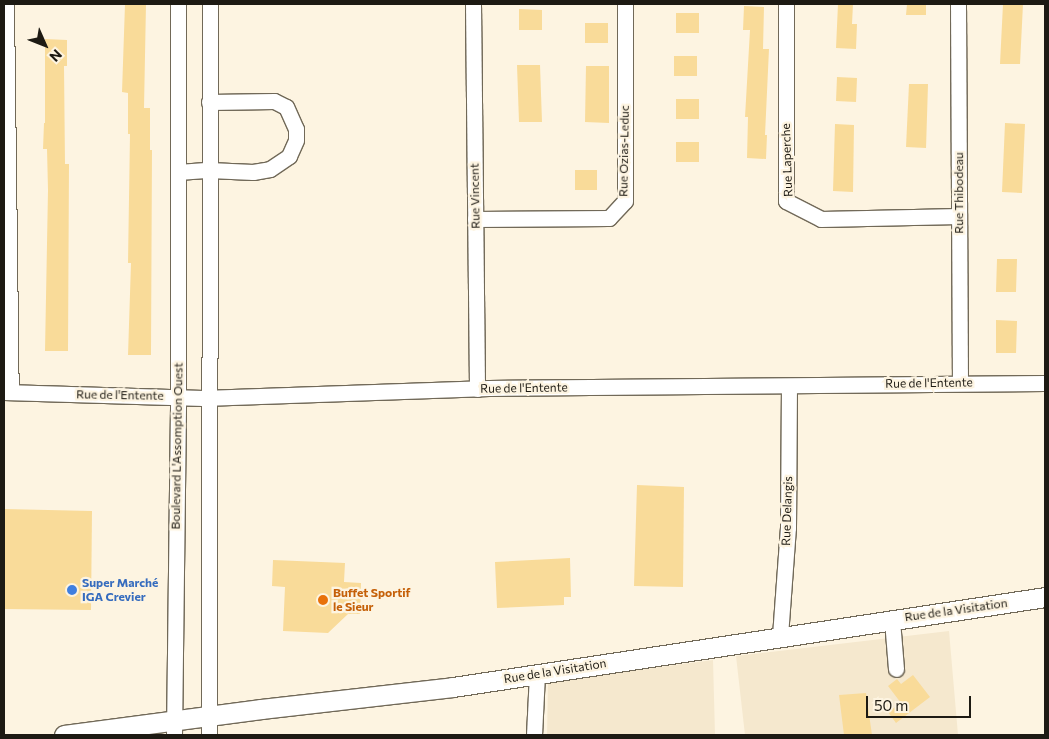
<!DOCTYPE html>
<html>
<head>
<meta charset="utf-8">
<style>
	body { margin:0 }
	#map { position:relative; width:1049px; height:739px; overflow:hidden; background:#fdf4e1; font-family:Commissioner,sans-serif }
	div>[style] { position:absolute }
	.built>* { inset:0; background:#f5e8ce }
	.building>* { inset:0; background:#f9db99 }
	.roads { filter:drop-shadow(1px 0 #716958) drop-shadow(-1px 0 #716958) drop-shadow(0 1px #716958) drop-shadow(0 -1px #716958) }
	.minor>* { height:15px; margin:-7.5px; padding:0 7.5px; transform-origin:7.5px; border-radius:7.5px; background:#fff }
	.major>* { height:19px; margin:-9.5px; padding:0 9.5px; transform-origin:9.5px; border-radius:9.5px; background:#fff }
	.dots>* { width:14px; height:14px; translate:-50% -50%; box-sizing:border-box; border:2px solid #fdf4e1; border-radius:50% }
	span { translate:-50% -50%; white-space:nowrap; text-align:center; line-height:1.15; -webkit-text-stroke:4.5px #fdf4e1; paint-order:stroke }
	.street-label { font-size:12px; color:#1d1a13 }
	.shop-label { font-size:12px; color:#366cbe; font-weight:700 }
	.left { translate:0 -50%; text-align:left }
	.food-label { font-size:12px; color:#c56008; font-weight:700 }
	.frame { position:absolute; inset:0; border:5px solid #1d1a13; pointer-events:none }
	.north { position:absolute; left:20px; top:20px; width:50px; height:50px; -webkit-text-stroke:4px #fdf4e1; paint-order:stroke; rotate:134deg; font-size:14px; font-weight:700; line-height:20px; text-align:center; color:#1d1a13 }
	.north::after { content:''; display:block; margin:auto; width:18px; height:22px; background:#1d1a13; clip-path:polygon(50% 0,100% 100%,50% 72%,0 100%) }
	.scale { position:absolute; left:866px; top:696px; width:105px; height:22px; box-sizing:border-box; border:2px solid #1d1a13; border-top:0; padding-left:6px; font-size:15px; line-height:18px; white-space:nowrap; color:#1d1a13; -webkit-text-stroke:4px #fdf4e1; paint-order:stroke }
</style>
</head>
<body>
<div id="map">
	<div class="built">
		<i style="clip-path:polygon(949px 631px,958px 735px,745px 735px,736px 656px)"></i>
		<i style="clip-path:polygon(713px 660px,715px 735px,547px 735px,548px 682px)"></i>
	</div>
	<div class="building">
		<i style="clip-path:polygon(125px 4px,146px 4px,144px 108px,150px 108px,150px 150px,152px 150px,151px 355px,128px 355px,131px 263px,128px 263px,130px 134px,128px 134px,128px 93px,122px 92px)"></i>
		<i style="clip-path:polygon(838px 4px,853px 4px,852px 24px,857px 24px,856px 49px,836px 48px)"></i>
		<i style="clip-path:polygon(907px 4px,926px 4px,926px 15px,906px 15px)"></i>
		<i style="clip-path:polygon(1003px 4px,1023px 4px,1020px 64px,1000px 64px)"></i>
		<i style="clip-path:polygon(744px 6px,764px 7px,763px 49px,769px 49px,765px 135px,767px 135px,766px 159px,747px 158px,748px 117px,745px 117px,750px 30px,743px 30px)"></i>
		<i style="clip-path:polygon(519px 9px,542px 10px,542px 30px,519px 30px)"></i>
		<i style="clip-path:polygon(676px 13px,699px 13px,699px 33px,676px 33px)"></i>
		<i style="clip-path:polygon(585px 23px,608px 23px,608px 43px,585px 43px)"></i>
		<i style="clip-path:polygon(45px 39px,67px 40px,67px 66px,64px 66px,65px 164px,69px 164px,68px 351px,45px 351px,48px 190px,47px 149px,43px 149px,44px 123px,45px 123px)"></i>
		<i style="clip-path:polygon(674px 56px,697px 56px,697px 76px,674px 76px)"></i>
		<i style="clip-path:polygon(517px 65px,540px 65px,542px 122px,519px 122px)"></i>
		<i style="clip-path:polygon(586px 66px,609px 66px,609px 123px,585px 122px)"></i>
		<i style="clip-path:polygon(837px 77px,857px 78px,856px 102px,836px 101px)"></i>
		<i style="clip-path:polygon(909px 84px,928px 84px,926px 148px,906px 147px)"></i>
		<i style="clip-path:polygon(676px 99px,699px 99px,699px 119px,676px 119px)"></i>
		<i style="clip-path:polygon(1005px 123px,1025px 124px,1022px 193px,1002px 192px)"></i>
		<i style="clip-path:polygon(835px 124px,854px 125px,853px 192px,833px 191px)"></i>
		<i style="clip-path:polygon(676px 142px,699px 142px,699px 162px,676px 162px)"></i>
		<i style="clip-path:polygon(575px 170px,597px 170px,597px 190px,575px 190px)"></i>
		<i style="clip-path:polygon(997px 259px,1017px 259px,1016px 292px,996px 292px)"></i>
		<i style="clip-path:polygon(996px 320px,1017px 321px,1016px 353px,996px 353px)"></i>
		<i style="clip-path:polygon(637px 485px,684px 487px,683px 587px,634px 586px)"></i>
		<i style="clip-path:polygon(4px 509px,92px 511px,91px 610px,4px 609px)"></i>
		<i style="clip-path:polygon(570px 558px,571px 597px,564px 597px,564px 605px,497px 608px,495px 562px)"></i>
		<i style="clip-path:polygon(273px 560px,345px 563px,344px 582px,361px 583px,360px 614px,348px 614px,328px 633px,283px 631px,285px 587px,272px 586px)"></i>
		<i style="clip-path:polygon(913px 675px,930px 697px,896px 723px,888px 712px,901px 703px,888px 686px,897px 679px,901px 684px)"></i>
		<i style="clip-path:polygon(866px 693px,872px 735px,844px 735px,839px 695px)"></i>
	</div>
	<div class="roads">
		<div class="minor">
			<i style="left:6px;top:4px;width:388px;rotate:89.3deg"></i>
			<i style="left:473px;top:4px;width:385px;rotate:89.4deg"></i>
			<i style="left:786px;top:4px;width:197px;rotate:90deg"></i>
			<i style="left:786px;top:201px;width:39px;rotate:27deg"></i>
			<i style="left:821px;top:219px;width:138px;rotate:-1.2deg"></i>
			<i style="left:958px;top:4px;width:378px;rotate:89.7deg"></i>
			<i style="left:178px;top:172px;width:31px;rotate:-4deg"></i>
			<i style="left:209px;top:170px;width:44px;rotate:2.6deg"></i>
			<i style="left:253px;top:172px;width:17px;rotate:-10deg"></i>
			<i style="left:270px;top:169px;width:23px;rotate:-34deg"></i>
			<i style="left:289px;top:156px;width:17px;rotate:-66deg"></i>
			<i style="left:296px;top:140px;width:11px;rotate:-90deg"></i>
			<i style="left:296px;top:129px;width:24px;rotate:-114deg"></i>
			<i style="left:286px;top:107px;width:13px;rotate:-153deg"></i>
			<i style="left:274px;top:101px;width:65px;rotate:179.1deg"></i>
			<i style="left:475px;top:219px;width:134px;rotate:-0.4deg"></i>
			<i style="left:609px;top:218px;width:23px;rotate:-47deg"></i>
			<i style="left:625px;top:201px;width:197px;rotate:-90deg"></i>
			<i style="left:4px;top:392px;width:199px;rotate:1.7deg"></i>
			<i style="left:203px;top:398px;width:286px;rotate:-2deg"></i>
			<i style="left:489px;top:388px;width:556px;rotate:-0.52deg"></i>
			<i style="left:892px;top:620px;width:49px;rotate:85.3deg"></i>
			<i style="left:780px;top:636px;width:108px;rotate:-85.8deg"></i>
			<i style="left:788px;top:528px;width:142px;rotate:-89.6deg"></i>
			<i style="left:174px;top:735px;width:338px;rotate:-89.3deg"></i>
			<i style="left:178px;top:397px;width:393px;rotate:-90deg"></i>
			<i style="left:209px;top:735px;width:731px;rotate:-89.92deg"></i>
			<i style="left:534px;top:735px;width:61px;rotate:-87.2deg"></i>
		</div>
		<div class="major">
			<i style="left:64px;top:735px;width:199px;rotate:-7.5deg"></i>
			<i style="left:261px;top:709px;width:193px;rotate:-6.5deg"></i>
			<i style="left:453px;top:687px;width:599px;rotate:-8.64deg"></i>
		</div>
	</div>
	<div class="dots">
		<i style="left:72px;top:590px;background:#3f7fe0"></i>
		<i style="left:323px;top:600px;background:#e8710a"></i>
	</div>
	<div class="street-label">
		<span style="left:624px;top:151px;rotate:-89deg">Rue Ozias-Leduc</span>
		<span style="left:787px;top:160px;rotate:-92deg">Rue Laperche</span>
		<span style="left:959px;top:193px;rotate:-90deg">Rue Thibodeau</span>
		<span style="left:475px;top:196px;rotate:-91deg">Rue Vincent</span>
		<span style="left:929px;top:383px;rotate:-1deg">Rue de l'Entente</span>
		<span style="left:524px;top:388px;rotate:-1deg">Rue de l'Entente</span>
		<span style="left:120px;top:395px;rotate:1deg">Rue de l'Entente</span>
		<span style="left:177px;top:446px;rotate:-89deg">Boulevard L'Assomption Ouest</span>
		<span style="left:787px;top:511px;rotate:-88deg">Rue Delangis</span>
		<span style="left:956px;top:610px;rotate:-8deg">Rue de la Visitation</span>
		<span style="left:555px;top:671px;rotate:-9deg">Rue de la Visitation</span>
	</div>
	<div class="shop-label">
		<span class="left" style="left:82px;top:590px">Super Marché<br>IGA Crevier</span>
	</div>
	<div class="food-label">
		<span class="left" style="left:333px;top:600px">Buffet Sportif<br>le Sieur</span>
	</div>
	<div class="frame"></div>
	<div class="north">N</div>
	<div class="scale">50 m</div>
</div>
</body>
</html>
